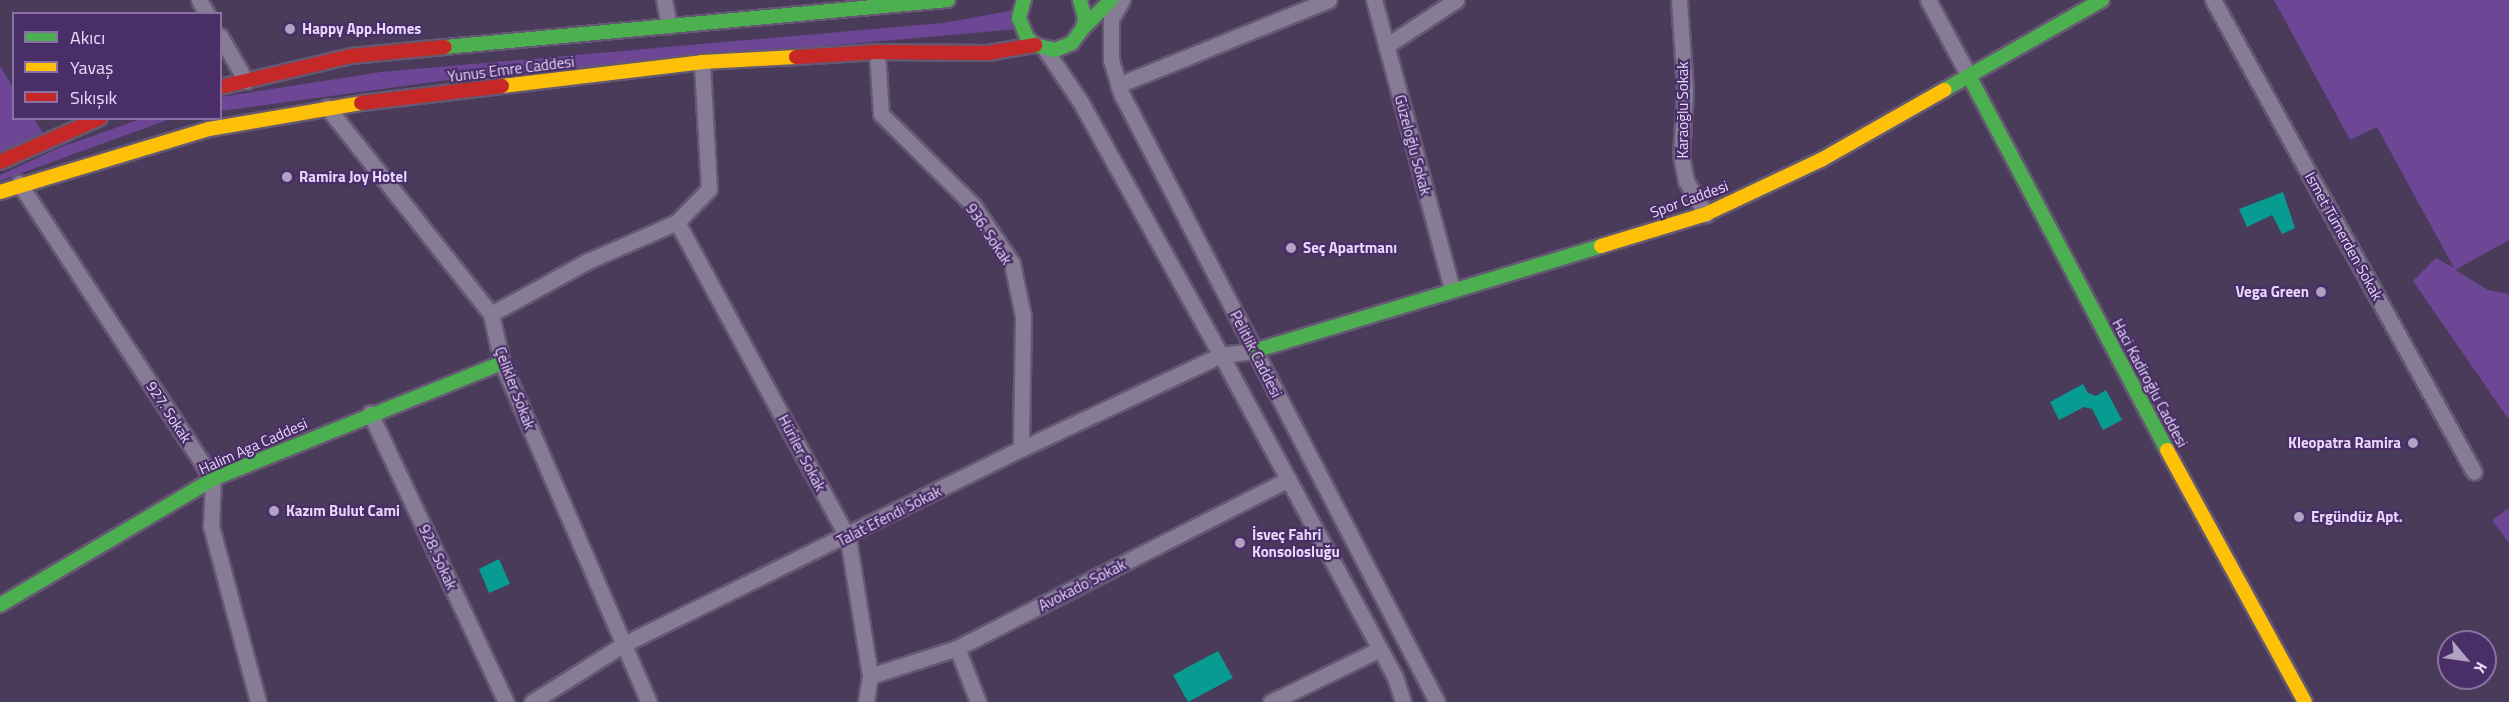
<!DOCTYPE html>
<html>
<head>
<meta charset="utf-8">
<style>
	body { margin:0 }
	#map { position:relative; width:2509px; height:702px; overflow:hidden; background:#4a3b5a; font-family:"Titillium Web",sans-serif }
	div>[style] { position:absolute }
	.green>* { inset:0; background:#6d4696 }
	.water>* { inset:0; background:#079b92 }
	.roads { filter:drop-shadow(2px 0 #655872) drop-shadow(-2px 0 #655872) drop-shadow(0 2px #655872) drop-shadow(0 -2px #655872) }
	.street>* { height:15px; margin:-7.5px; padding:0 7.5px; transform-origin:7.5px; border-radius:7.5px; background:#877c96 }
	.fast>* { height:14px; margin:-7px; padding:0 7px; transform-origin:7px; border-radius:7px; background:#4caf50 }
	.slow>* { height:14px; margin:-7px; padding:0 7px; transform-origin:7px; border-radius:7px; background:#ffc107 }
	.jam>* { height:14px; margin:-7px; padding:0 7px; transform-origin:7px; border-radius:7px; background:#c62828 }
	.dots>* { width:16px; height:16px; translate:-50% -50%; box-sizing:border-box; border:3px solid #4a2e67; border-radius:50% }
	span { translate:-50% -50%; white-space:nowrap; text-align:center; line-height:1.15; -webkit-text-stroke:4.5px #4a2e67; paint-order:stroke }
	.poi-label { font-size:15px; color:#e8d9fc; font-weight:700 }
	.left { translate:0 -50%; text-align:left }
	.right { translate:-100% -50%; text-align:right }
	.street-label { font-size:15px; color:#e8d9fc }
	.legend { position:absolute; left:12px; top:12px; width:210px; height:108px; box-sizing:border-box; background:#4a2e67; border:2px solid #8972a3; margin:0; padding:8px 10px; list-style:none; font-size:18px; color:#e8d9fc }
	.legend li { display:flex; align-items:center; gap:12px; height:30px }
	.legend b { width:30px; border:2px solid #8972a3 }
	.north { position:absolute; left:2437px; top:630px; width:60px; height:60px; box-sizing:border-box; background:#4a2e67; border:2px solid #8972a3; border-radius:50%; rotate:119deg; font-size:16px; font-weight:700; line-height:24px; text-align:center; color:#e8d9fc }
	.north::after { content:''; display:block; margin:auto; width:21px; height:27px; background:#b1a2c3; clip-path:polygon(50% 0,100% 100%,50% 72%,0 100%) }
</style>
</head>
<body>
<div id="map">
	<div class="green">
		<i style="clip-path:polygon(2274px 0,2509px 0,2509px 240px,2455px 270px,2488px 290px,2509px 294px,2509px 420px,2413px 281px,2436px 258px,2454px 268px,2377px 127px,2350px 140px)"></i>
		<i style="clip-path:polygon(1015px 10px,1019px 29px,470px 77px,221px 111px,221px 97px,381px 72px,943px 23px)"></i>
		<i style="clip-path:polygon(0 66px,13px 87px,14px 118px,34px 119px,44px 135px,0 156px)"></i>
		<i style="clip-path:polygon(141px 119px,170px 119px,0 181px,0 175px,61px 147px)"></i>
		<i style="clip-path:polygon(2509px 508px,2509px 543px,2492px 520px)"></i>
	</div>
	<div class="water">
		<i style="clip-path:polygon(2283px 192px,2295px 228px,2282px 234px,2272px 215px,2247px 227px,2239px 209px)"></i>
		<i style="clip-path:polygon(2083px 384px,2088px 393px,2096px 396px,2106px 390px,2122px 420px,2103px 430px,2092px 409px,2084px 407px,2059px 420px,2050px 402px)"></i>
		<i style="clip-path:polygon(499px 559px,510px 584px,489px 593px,479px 569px)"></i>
		<i style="clip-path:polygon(1218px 651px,1233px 678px,1188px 702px,1173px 675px)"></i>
	</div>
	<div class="roads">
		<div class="street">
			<i style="left:199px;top:0;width:16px;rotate:60deg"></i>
			<i style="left:664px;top:0;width:26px;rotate:79deg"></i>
			<i style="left:1122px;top:0;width:22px;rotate:120deg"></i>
			<i style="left:1111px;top:19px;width:41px;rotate:90deg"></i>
			<i style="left:1111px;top:60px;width:37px;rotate:73deg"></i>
			<i style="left:1122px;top:95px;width:684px;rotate:62.57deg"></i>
			<i style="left:1374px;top:0;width:300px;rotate:74.9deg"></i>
			<i style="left:1679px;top:0;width:91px;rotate:86.2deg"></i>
			<i style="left:1685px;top:91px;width:64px;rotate:93.6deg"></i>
			<i style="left:1681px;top:155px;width:26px;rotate:79deg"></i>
			<i style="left:1686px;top:181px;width:39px;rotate:59deg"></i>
			<i style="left:1928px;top:0;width:86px;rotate:61.7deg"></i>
			<i style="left:2213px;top:0;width:539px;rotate:61.06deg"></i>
			<i style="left:220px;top:36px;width:52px;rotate:60deg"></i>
			<i style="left:1386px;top:46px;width:84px;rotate:-33.3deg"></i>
			<i style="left:1045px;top:49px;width:63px;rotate:56.1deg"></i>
			<i style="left:1080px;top:101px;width:291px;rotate:61deg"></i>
			<i style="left:1221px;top:355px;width:366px;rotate:61.6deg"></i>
			<i style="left:1395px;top:677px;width:26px;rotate:72deg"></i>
			<i style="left:877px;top:52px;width:62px;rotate:86.3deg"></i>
			<i style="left:881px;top:114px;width:129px;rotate:44.7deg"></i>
			<i style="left:973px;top:205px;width:70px;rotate:56.1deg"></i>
			<i style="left:1012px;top:263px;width:54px;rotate:78.3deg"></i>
			<i style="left:1023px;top:316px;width:133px;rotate:90.9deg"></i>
			<i style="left:1118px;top:85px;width:227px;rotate:-22deg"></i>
			<i style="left:327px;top:107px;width:264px;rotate:51.6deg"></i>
			<i style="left:491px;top:314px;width:50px;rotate:77.3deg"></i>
			<i style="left:502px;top:363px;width:369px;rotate:66.6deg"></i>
			<i style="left:19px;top:183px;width:354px;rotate:56.8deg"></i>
			<i style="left:213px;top:479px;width:47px;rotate:92.4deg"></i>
			<i style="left:211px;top:526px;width:182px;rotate:75deg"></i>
			<i style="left:677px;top:222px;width:359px;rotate:61.6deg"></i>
			<i style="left:848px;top:538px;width:140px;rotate:80.9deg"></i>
			<i style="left:870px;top:676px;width:26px;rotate:99deg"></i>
			<i style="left:491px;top:314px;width:111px;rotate:-28.7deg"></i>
			<i style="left:588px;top:261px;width:97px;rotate:-23.7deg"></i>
			<i style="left:677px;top:222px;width:46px;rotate:-45.9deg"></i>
			<i style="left:709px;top:189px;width:127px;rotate:-93.2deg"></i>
			<i style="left:370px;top:413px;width:319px;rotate:64.8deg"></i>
			<i style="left:957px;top:648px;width:58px;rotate:68.7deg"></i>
			<i style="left:870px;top:676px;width:91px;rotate:-17.8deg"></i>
			<i style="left:957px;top:648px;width:372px;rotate:-27deg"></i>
			<i style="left:532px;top:702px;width:107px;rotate:-32.3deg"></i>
			<i style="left:622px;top:645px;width:445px;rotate:-26.2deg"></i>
			<i style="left:1021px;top:449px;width:221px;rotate:-25.2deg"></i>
			<i style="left:1221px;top:355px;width:33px;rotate:-7deg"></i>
			<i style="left:1271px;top:702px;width:121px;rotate:-25.9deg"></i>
		</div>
		<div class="fast">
			<i style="left:1024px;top:0;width:19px;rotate:106deg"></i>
			<i style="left:1019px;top:18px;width:22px;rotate:68deg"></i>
			<i style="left:1027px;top:38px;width:11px;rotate:41deg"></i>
			<i style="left:1035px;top:45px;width:21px;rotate:14deg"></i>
			<i style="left:1055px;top:50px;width:18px;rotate:-22deg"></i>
			<i style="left:1072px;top:43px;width:19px;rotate:-54deg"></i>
			<i style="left:1083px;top:28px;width:10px;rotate:-79deg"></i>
			<i style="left:1085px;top:18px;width:19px;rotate:-106deg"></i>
			<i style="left:1083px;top:28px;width:40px;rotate:-45deg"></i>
			<i style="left:445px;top:47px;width:505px;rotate:-5.34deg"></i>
			<i style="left:1969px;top:76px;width:423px;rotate:62.1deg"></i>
			<i style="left:1944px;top:90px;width:182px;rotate:-29.7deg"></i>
			<i style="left:1254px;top:351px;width:363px;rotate:-16.8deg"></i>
			<i style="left:0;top:605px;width:247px;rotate:-30.6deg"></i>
			<i style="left:213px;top:479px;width:311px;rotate:-21.9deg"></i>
		</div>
		<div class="slow">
			<i style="left:502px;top:86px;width:201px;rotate:-6.8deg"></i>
			<i style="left:702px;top:62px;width:94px;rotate:-3deg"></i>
			<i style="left:0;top:192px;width:218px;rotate:-16.8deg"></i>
			<i style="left:209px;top:129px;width:154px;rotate:-9.7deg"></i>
			<i style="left:1601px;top:246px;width:110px;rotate:-16.9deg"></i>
			<i style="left:1706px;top:214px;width:127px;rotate:-25.2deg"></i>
			<i style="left:1821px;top:160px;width:142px;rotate:-29.6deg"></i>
			<i style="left:2167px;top:450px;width:287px;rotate:61.3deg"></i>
		</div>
		<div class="jam">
			<i style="left:796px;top:57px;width:81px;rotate:-3.5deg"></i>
			<i style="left:877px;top:52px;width:111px;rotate:0.5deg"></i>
			<i style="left:988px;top:53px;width:48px;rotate:-9.7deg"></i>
			<i style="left:220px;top:87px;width:135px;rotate:-13.3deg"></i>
			<i style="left:351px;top:56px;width:94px;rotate:-5.5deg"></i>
			<i style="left:361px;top:103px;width:142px;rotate:-6.9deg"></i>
			<i style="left:0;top:162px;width:109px;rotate:-23.7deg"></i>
		</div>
	</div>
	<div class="dots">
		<i style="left:290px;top:29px;background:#b1a2c3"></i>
		<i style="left:287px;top:177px;background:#b1a2c3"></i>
		<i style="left:1291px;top:248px;background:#b1a2c3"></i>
		<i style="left:2321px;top:292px;background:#b1a2c3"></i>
		<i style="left:2413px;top:443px;background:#b1a2c3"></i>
		<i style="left:274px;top:511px;background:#b1a2c3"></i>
		<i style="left:2299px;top:517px;background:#b1a2c3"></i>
		<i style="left:1240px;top:543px;background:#b1a2c3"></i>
	</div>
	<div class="poi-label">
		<span class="left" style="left:302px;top:29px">Happy App.Homes</span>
		<span class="left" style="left:299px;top:177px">Ramira Joy Hotel</span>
		<span class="left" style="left:1303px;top:248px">Seç Apartmanı</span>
		<span class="right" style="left:2309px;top:292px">Vega Green</span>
		<span class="right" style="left:2401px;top:443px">Kleopatra Ramira</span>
		<span class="left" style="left:286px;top:511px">Kazım Bulut Cami</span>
		<span class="left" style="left:2311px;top:517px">Ergündüz Apt.</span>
		<span class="left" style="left:1252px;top:543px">İsveç Fahri<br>Konsolosluğu</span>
	</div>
	<div class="street-label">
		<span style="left:511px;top:69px;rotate:-7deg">Yunus Emre Caddesi</span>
		<span style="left:1683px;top:110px;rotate:-90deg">Karaoğlu Sokak</span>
		<span style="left:1413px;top:145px;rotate:75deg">Güzeloğlu Sokak</span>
		<span style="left:1689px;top:199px;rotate:-20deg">Spor Caddesi</span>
		<span style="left:989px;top:234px;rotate:56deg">936. Sokak</span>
		<span style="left:2344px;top:236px;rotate:61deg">Ismet Tümerden Sokak</span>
		<span style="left:1256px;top:354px;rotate:63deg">Pelitlik Caddesi</span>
		<span style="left:2150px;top:383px;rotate:62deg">Haci Kadiroğlu Caddesi</span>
		<span style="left:515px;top:388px;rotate:69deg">Çelikler Sokak</span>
		<span style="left:169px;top:412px;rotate:57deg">927. Sokak</span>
		<span style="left:253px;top:446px;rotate:-24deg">Halim Aga Caddesi</span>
		<span style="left:802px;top:453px;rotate:62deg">Hüriler Sokak</span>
		<span style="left:889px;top:516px;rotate:-27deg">Talat Efendi Sokak</span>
		<span style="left:438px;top:557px;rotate:65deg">928. Sokak</span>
		<span style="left:1082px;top:585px;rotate:-27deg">Avokado Sokak</span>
	</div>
	<ul class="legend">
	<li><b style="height:8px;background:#4caf50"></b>Akıcı</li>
	<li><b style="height:8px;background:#ffc107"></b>Yavaş</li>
	<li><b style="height:8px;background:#c62828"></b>Sıkışık</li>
	</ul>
	<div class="north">K</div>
</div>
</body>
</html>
